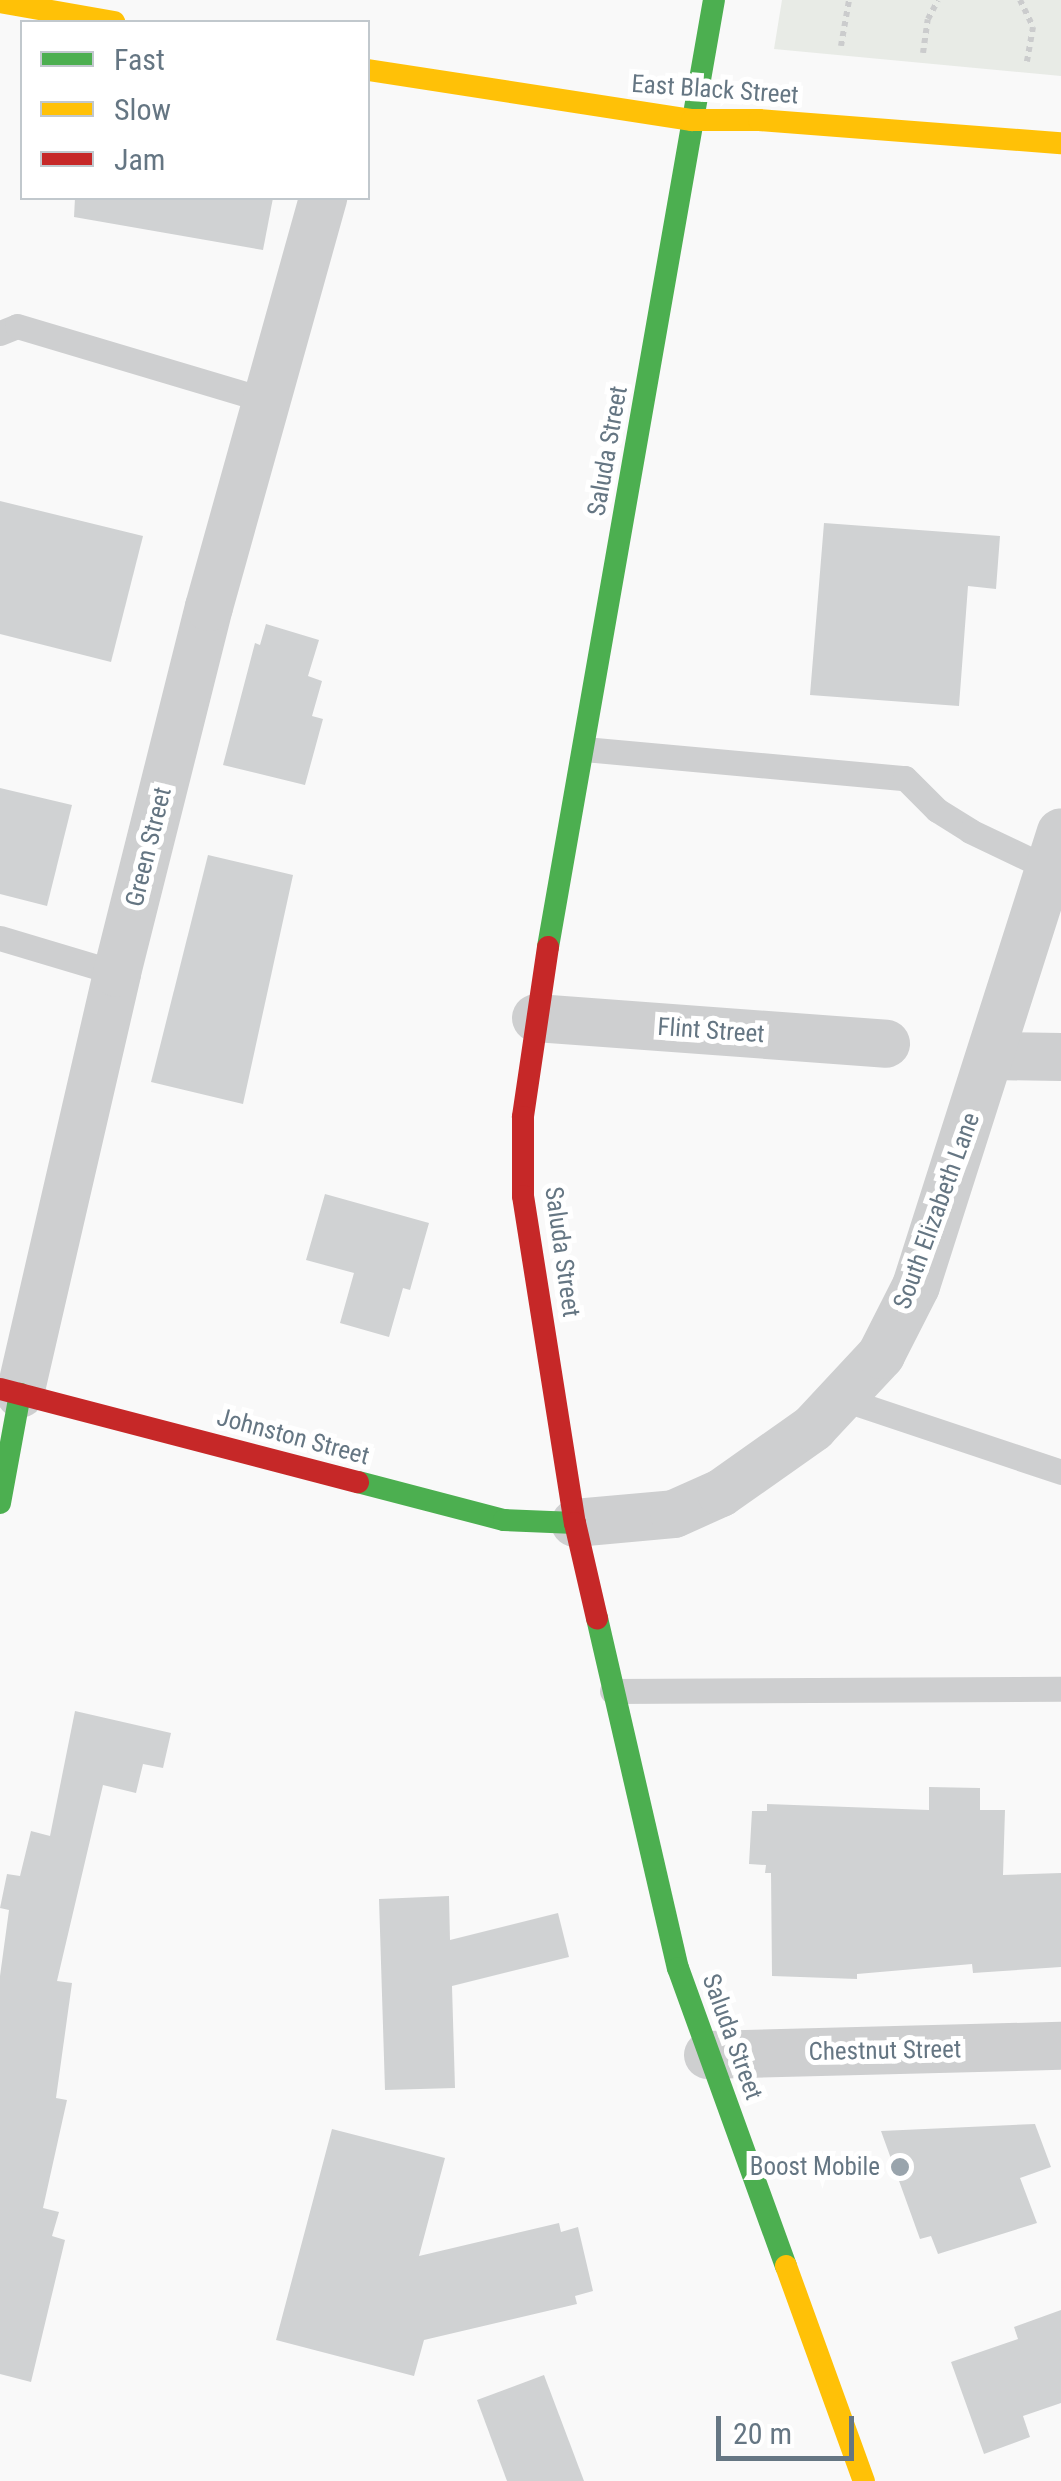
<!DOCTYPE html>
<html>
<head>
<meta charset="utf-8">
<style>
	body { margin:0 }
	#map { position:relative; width:1061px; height:2481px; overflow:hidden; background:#f9f9f9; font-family:"Roboto Condensed",sans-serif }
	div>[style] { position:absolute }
	.green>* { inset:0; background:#e8ebe6 }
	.building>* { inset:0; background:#d0d2d3 }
	.path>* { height:6px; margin-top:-3px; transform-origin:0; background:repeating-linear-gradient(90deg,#cbcccd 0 5px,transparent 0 10px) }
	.lane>* { height:25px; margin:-12.5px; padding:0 12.5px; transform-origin:12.5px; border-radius:12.5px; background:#cecfd0 }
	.street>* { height:48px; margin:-24px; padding:0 24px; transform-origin:24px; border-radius:24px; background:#cecfd0 }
	.fast>* { height:22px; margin:-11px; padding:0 11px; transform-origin:11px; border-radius:11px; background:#4caf50 }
	.slow>* { height:22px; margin:-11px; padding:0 11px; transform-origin:11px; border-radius:11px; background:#ffc107 }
	.jam>* { height:22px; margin:-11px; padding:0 11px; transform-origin:11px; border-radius:11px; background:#c62828 }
	.dots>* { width:28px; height:28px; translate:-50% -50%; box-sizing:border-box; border:5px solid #fff; border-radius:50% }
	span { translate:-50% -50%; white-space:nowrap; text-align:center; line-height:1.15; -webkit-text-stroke:10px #fff; paint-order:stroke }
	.street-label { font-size:25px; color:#657683 }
	.poi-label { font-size:25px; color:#657683 }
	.right { translate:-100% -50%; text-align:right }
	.legend { position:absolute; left:20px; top:20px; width:350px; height:180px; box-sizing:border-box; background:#fff; border:2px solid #c1c8cd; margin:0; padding:12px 18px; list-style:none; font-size:30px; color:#657683 }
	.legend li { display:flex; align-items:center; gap:20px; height:50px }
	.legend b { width:50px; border:2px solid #c1c8cd }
	.scale { position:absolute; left:716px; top:2416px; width:138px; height:45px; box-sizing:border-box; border:5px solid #657683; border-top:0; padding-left:12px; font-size:30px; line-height:35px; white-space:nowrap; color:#657683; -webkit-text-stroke:8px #fff; paint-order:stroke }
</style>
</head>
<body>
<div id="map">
	<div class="green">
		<i style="clip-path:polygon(782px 0,1061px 0,1061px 76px,774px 49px)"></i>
	</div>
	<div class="building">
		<i style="clip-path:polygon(75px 198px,273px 198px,263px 250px,74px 217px)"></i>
		<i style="clip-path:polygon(0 501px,143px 536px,111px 662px,0 634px)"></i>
		<i style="clip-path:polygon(824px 523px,1000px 536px,996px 589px,968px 586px,959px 706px,810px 695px)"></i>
		<i style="clip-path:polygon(266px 624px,319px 640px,308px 676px,322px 681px,312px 716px,323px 719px,305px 785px,223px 765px,255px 643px,260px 645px)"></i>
		<i style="clip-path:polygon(0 788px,72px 805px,47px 906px,0 894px)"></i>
		<i style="clip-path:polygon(208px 855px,293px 875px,243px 1104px,151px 1082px)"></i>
		<i style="clip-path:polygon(325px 1194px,429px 1223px,410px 1290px,403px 1288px,389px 1337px,340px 1323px,354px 1273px,306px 1260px)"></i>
		<i style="clip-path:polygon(75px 1711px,171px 1733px,163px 1768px,143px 1764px,136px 1793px,103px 1785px,57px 1981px,72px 1983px,56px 2098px,67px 2100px,43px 2208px,59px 2212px,52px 2236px,65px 2240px,31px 2382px,0 2374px,0 1976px,9px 1910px,0 1908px,7px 1874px,20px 1876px,31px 1831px,50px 1836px)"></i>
		<i style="clip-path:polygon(929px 1787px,980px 1788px,980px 1810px,1005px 1810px,1003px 1875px,1061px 1873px,1061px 1967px,973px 1973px,972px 1964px,857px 1974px,857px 1979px,772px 1976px,771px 1873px,765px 1873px,766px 1865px,749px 1864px,752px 1811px,767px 1811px,767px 1804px,929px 1810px)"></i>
		<i style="clip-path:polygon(449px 1896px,450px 1940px,558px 1913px,569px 1957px,452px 1986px,455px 2088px,385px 2090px,379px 1899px)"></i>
		<i style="clip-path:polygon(1035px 2124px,1051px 2167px,1020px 2178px,1037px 2223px,938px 2254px,931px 2236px,920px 2239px,881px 2131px)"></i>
		<i style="clip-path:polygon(332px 2129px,445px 2158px,419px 2256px,559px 2223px,561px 2232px,578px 2227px,593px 2291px,575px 2296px,577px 2304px,424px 2340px,414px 2376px,276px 2340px)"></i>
		<i style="clip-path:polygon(1061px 2310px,1061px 2403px,1023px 2416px,1030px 2437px,984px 2454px,951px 2362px,1018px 2339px,1014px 2327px)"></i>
		<i style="clip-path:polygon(544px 2375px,584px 2481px,507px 2481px,477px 2400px)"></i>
	</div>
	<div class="path">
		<i style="left:1020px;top:0;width:30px;rotate:64deg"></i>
		<i style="left:1033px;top:27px;width:35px;rotate:100deg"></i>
		<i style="left:841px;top:46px;width:47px;rotate:-80.1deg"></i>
		<i style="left:923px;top:53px;width:34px;rotate:-82deg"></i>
		<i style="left:928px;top:19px;width:21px;rotate:-62deg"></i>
	</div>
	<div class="lane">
		<i style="left:0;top:333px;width:18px;rotate:-22deg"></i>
		<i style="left:17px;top:326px;width:259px;rotate:16.6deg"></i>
		<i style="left:584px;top:749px;width:322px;rotate:5.2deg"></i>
		<i style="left:905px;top:778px;width:45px;rotate:45deg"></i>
		<i style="left:937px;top:810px;width:39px;rotate:32deg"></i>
		<i style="left:970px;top:831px;width:89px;rotate:25.4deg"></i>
		<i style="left:0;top:938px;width:122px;rotate:16.7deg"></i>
		<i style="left:843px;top:1399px;width:230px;rotate:18.5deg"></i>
		<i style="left:612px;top:1691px;width:449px;rotate:-0.3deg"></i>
	</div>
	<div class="street">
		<i style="left:536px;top:1018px;width:351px;rotate:4.2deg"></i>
		<i style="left:991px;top:1056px;width:70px;rotate:0.8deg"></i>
		<i style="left:20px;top:1394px;width:432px;rotate:-77deg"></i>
		<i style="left:117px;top:973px;width:377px;rotate:-75.9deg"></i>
		<i style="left:209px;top:607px;width:425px;rotate:-74.4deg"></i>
		<i style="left:575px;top:1523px;width:99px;rotate:-5.2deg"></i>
		<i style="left:674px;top:1514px;width:51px;rotate:-24.1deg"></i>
		<i style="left:721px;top:1493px;width:113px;rotate:-35.2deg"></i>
		<i style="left:813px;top:1428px;width:100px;rotate:-47deg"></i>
		<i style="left:881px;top:1355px;width:77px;rotate:-63.1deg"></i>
		<i style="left:916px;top:1286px;width:476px;rotate:-72.3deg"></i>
		<i style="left:708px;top:2055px;width:353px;rotate:-1.5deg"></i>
	</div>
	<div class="fast">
		<i style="left:548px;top:947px;width:961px;rotate:-80.06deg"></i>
		<i style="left:358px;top:1482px;width:151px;rotate:14.6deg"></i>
		<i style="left:504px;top:1520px;width:71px;rotate:2.4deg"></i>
		<i style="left:0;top:1503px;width:111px;rotate:-79.6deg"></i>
		<i style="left:597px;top:1618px;width:359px;rotate:77deg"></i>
		<i style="left:678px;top:1968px;width:317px;rotate:70.1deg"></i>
	</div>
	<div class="slow">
		<i style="left:0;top:2px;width:116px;rotate:10deg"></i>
		<i style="left:368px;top:70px;width:328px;rotate:8.8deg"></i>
		<i style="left:692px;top:120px;width:67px"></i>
		<i style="left:759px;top:120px;width:303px;rotate:4.4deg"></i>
		<i style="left:786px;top:2266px;width:229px;rotate:70.1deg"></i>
	</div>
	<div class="jam">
		<i style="left:548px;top:947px;width:172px;rotate:98.4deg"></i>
		<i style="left:523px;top:1117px;width:79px;rotate:90deg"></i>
		<i style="left:523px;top:1196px;width:331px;rotate:81deg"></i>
		<i style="left:575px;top:1523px;width:98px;rotate:77deg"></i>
		<i style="left:0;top:1389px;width:370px;rotate:14.6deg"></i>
	</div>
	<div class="dots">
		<i style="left:900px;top:2167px;background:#99a4ac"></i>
	</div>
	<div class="street-label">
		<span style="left:715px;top:90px;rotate:4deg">East Black Street</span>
		<span style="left:608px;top:451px;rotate:-80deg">Saluda Street</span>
		<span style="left:149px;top:847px;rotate:-76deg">Green Street</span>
		<span style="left:711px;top:1031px;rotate:4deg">Flint Street</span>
		<span style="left:937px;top:1211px;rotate:-70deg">South Elizabeth Lane</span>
		<span style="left:562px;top:1252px;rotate:82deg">Saluda Street</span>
		<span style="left:293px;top:1437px;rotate:15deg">Johnston Street</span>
		<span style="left:732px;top:2037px;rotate:70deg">Saluda Street</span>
		<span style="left:885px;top:2051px;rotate:-1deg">Chestnut Street</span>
	</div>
	<div class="poi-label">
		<span class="right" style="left:880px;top:2167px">Boost Mobile</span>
	</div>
	<ul class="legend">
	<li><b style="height:12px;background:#4caf50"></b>Fast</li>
	<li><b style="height:12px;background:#ffc107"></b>Slow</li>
	<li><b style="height:12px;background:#c62828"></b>Jam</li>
	</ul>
	<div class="scale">20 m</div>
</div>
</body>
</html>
